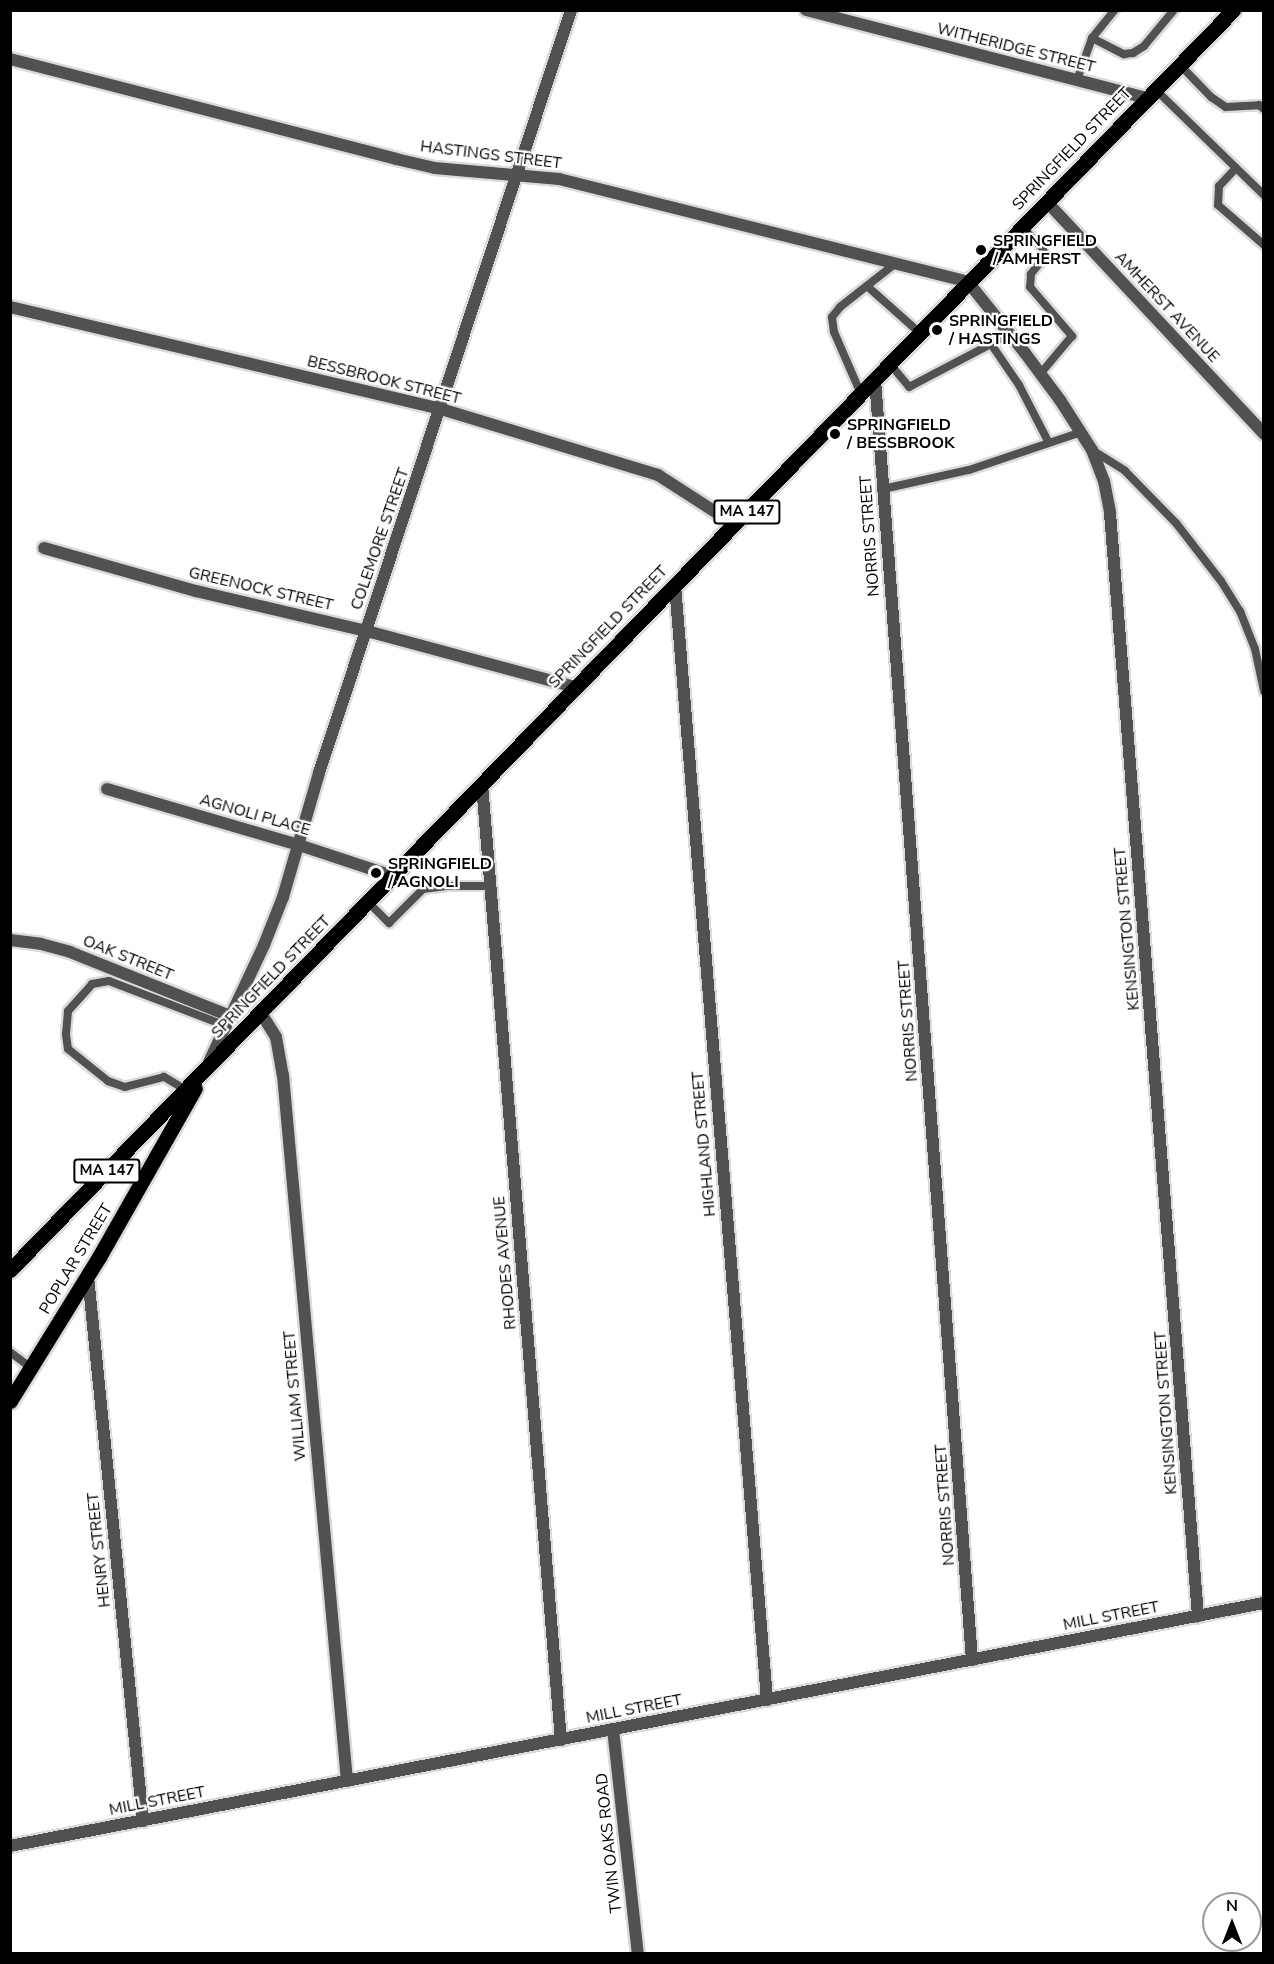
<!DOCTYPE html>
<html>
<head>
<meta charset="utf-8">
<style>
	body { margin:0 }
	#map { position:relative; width:1274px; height:1964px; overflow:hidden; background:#fff; font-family:"Nunito Sans",sans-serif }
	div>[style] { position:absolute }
	.roads { filter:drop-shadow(2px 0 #dbdbdb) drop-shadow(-2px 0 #dbdbdb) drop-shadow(0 2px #dbdbdb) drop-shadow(0 -2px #dbdbdb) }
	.service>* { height:8px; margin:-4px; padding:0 4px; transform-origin:4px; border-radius:4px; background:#515151 }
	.minor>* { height:12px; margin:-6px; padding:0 6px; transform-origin:6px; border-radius:6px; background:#515151 }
	.tertiary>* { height:12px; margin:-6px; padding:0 6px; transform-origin:6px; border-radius:6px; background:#515151 }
	.primary>* { height:15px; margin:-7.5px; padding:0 7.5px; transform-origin:7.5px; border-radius:7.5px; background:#000 }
	.dots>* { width:16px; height:16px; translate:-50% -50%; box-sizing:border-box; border:3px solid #fff; border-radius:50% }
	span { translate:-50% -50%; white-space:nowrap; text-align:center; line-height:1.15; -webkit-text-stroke:4.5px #fff; paint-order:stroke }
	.shield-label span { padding:2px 4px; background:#fff; border:2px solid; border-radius:4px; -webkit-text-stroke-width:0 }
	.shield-label { font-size:15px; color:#000; font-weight:700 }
	.street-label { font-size:16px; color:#000 }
	.poi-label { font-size:16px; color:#000; font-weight:700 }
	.left { translate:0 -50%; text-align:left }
	.frame { position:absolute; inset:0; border:12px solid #000; pointer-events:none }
	.north { position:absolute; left:1202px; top:1892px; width:60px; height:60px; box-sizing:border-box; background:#fff; border:2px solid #999; border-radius:50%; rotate:0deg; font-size:16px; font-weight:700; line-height:24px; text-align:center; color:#000 }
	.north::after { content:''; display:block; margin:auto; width:21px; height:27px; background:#000; clip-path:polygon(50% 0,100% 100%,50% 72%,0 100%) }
</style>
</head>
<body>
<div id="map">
	<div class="roads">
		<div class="service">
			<i style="left:1092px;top:38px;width:36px;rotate:27deg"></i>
			<i style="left:1124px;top:54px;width:9px;rotate:-6deg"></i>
			<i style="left:1133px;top:53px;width:13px;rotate:-32deg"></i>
			<i style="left:1144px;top:46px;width:47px;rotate:-50.2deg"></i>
			<i style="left:1180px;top:65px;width:45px;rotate:45.9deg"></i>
			<i style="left:1211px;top:97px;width:18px;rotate:34deg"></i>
			<i style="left:1226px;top:107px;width:33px;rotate:-3deg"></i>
			<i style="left:1259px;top:105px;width:6px;rotate:39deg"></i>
			<i style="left:1077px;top:80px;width:45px;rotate:-70.3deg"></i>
			<i style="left:1092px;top:38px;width:36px;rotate:-51deg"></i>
			<i style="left:1156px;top:90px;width:151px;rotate:44.2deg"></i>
			<i style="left:1236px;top:168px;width:25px;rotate:133deg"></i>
			<i style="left:1219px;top:186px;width:19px;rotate:93deg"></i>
			<i style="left:1218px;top:205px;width:61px;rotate:41deg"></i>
			<i style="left:1022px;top:227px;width:30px;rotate:46deg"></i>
			<i style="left:1043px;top:249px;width:7px;rotate:74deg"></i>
			<i style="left:1045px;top:256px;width:23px;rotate:128deg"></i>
			<i style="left:1031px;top:274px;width:13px;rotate:94deg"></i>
			<i style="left:1030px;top:287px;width:65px;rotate:49.4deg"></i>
			<i style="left:1072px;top:336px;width:48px;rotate:130deg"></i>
			<i style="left:867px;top:286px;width:71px;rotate:41.6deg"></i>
			<i style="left:991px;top:344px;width:50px;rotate:55.7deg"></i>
			<i style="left:1019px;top:385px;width:65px;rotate:62.7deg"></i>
			<i style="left:890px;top:364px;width:30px;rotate:50deg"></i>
			<i style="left:909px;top:387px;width:114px;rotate:-27.7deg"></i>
			<i style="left:861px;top:394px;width:68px;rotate:-113.5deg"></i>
			<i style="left:834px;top:332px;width:15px;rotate:-98deg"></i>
			<i style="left:832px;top:317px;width:13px;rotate:-51deg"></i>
			<i style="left:840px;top:307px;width:71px;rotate:-38.2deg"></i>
			<i style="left:1092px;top:450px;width:39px;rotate:32deg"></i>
			<i style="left:1125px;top:471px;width:73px;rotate:45.6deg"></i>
			<i style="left:1176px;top:523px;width:73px;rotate:52.2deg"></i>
			<i style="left:1221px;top:581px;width:36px;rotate:58deg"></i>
			<i style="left:1240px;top:611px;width:41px;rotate:68.5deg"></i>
			<i style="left:1255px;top:649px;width:43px;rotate:77.9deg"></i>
			<i style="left:883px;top:489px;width:88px;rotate:-12.5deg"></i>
			<i style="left:969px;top:470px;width:118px;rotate:-18.7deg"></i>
			<i style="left:368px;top:902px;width:30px;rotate:45deg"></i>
			<i style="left:389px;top:923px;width:48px;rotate:-45deg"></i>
			<i style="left:423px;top:889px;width:26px;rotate:-7deg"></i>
			<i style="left:449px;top:886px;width:41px"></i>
			<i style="left:186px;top:1090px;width:26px;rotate:-149deg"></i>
			<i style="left:164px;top:1077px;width:40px;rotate:165.6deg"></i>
			<i style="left:125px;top:1087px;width:18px;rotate:-161deg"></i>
			<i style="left:108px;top:1081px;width:51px;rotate:-141.3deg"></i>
			<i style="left:68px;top:1049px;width:15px;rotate:-98deg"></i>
			<i style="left:66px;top:1034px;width:23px;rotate:-85deg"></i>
			<i style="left:68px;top:1011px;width:36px;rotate:-48deg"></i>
			<i style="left:92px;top:984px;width:17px;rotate:-10deg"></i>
			<i style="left:109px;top:981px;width:125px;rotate:21deg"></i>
			<i style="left:10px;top:1352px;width:26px;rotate:37deg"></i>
		</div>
		<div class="minor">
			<i style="left:806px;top:10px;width:352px;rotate:14.5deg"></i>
			<i style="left:10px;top:59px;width:399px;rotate:14.5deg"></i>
			<i style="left:396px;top:159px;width:40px;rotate:13deg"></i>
			<i style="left:435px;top:168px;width:124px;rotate:5.1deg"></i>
			<i style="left:559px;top:179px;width:422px;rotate:14.1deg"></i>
			<i style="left:968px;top:282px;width:91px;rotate:51.2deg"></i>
			<i style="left:1025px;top:353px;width:59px;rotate:53.3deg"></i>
			<i style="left:1060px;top:400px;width:59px;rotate:57.4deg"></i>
			<i style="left:1092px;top:450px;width:33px;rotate:69deg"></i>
			<i style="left:1104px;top:481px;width:33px;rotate:79deg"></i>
			<i style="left:1110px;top:513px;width:1107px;rotate:85.44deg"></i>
			<i style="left:1047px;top:202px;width:318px;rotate:46.9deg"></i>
			<i style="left:10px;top:307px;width:443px;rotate:13.3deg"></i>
			<i style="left:441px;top:409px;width:227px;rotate:16.9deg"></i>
			<i style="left:658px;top:475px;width:90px;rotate:32.8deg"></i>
			<i style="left:875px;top:379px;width:1285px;rotate:85.67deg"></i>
			<i style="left:44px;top:548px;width:158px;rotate:15.8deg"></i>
			<i style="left:196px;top:591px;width:176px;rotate:13.2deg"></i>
			<i style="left:367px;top:631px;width:215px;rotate:15.1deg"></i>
			<i style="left:675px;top:585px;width:1119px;rotate:85.28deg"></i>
			<i style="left:482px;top:784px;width:959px;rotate:85.28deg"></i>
			<i style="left:107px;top:789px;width:200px;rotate:16.3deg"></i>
			<i style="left:299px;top:845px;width:99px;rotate:18.3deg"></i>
			<i style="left:10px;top:940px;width:31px;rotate:7deg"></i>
			<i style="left:41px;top:944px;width:30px;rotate:15deg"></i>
			<i style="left:70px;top:952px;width:172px;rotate:21.8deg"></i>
			<i style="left:261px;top:1013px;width:28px;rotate:58deg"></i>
			<i style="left:276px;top:1037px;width:39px;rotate:80deg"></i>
			<i style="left:283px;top:1075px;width:709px;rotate:84.82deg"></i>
			<i style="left:209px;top:1062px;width:129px;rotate:-64.8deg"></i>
			<i style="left:264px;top:945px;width:52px;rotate:-68.4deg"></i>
			<i style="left:283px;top:897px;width:129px;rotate:-73.8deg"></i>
			<i style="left:319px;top:773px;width:804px;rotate:-71.72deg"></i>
			<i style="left:88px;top:1276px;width:548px;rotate:84.24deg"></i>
			<i style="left:613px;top:1729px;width:226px;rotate:83.7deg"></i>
		</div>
		<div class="tertiary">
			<i style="left:10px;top:1846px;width:1277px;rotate:-10.97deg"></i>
		</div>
		<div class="primary">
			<i style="left:10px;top:1270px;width:1756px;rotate:-45.85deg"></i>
			<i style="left:10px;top:1401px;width:169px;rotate:-58.3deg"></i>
			<i style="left:99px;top:1257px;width:194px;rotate:-60.4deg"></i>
		</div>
	</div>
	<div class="dots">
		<i style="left:981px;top:250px;background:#000"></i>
		<i style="left:937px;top:330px;background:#000"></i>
		<i style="left:835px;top:434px;background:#000"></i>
		<i style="left:376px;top:873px;background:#000"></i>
	</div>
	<div class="shield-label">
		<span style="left:747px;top:512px">MA 147</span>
		<span style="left:107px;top:1171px">MA 147</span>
	</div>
	<div class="street-label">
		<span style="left:1016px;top:48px;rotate:14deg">WITHERIDGE STREET</span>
		<span style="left:1072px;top:149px;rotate:-46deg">SPRINGFIELD STREET</span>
		<span style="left:491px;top:155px;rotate:7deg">HASTINGS STREET</span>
		<span style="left:1167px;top:307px;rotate:47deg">AMHERST AVENUE</span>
		<span style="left:384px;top:380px;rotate:14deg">BESSBROOK STREET</span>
		<span style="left:870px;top:536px;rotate:-94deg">NORRIS STREET</span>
		<span style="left:380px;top:539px;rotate:-71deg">COLEMORE STREET</span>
		<span style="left:261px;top:589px;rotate:13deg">GREENOCK STREET</span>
		<span style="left:608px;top:627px;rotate:-46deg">SPRINGFIELD STREET</span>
		<span style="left:255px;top:815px;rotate:16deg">AGNOLI PLACE</span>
		<span style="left:1127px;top:929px;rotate:-95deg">KENSINGTON STREET</span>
		<span style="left:128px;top:958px;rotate:22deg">OAK STREET</span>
		<span style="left:271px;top:977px;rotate:-46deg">SPRINGFIELD STREET</span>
		<span style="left:908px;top:1021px;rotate:-94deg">NORRIS STREET</span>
		<span style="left:704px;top:1144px;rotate:-95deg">HIGHLAND STREET</span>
		<span style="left:76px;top:1259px;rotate:-59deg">POPLAR STREET</span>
		<span style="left:505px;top:1263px;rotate:-95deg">RHODES AVENUE</span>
		<span style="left:295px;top:1396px;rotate:-95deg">WILLIAM STREET</span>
		<span style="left:1166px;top:1413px;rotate:-94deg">KENSINGTON STREET</span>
		<span style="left:945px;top:1505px;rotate:-94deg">NORRIS STREET</span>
		<span style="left:99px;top:1550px;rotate:-96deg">HENRY STREET</span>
		<span style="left:1111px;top:1616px;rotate:-11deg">MILL STREET</span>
		<span style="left:634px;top:1709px;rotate:-11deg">MILL STREET</span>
		<span style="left:157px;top:1801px;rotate:-11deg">MILL STREET</span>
		<span style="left:609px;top:1843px;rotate:-96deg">TWIN OAKS ROAD</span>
	</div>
	<div class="poi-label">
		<span class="left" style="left:993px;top:250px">SPRINGFIELD<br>/ AMHERST</span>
		<span class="left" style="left:949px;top:330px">SPRINGFIELD<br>/ HASTINGS</span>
		<span class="left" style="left:847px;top:434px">SPRINGFIELD<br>/ BESSBROOK</span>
		<span class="left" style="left:388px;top:873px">SPRINGFIELD<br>/ AGNOLI</span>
	</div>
	<div class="frame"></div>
	<div class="north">N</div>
</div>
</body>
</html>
